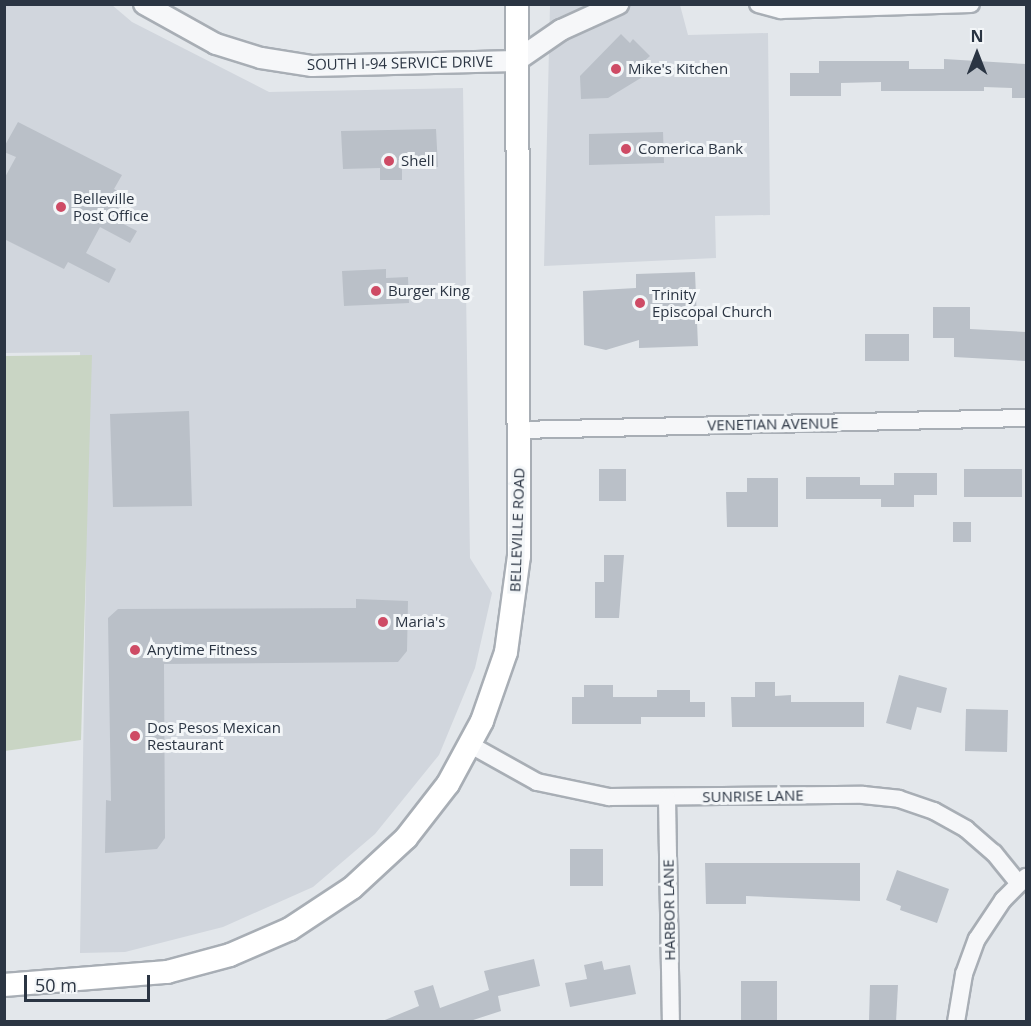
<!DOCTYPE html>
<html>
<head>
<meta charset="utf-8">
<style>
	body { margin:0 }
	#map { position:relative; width:1031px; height:1026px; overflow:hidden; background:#e3e7eb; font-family:"Open Sans",sans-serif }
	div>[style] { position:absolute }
	.built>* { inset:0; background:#d1d6dd }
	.green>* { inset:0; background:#c9d5c4 }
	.building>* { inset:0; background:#bac0c8 }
	.roads { filter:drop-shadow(2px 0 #a8aeb5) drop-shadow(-2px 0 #a8aeb5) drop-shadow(0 2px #a8aeb5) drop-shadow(0 -2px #a8aeb5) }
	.minor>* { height:16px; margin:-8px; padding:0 8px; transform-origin:8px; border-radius:8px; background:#f6f7f9 }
	.tertiary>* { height:20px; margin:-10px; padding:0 10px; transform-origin:10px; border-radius:10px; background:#f6f7f9 }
	.secondary>* { height:22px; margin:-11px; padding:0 11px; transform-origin:11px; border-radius:11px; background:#fff }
	.dots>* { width:16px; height:16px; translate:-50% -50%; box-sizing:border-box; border:3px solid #f3f6f8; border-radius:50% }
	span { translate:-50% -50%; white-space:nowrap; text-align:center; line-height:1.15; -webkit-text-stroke:6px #f3f6f8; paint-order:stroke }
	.street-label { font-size:15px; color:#2b3543 }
	.poi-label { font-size:15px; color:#2b3543 }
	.left { translate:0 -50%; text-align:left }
	.frame { position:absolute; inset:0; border:6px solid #2b3543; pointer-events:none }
	.north { position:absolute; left:947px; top:24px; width:60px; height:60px; -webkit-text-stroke:4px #f3f6f8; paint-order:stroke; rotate:0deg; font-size:16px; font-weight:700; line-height:24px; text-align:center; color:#2b3543 }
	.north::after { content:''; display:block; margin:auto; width:21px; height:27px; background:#2b3543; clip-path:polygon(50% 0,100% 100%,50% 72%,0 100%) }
	.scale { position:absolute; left:24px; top:975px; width:126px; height:27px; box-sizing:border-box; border:3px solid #2b3543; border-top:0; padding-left:8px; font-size:18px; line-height:21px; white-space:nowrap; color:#2b3543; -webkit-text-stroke:4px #f3f6f8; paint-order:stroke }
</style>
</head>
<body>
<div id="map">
	<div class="built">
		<i style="clip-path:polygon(4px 5px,112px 5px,132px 22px,269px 92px,463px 88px,470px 558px,492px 593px,475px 668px,439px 755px,375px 834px,313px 887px,223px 927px,125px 952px,80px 953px,86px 565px,80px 352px,5px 353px)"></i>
		<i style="clip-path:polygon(550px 5px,680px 5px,688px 35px,768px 33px,770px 215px,715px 216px,716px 258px,544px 266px)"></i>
	</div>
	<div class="green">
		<i style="clip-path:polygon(92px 355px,81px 740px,5px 751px,5px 356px)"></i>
	</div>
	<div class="building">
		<i style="clip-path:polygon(621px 34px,630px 43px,633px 39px,650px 56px,640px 65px,649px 73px,608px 98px,581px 99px,580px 76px)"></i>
		<i style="clip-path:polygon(944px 59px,1026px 64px,1026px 98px,1012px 98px,1012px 88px,984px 87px,984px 91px,881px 91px,881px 82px,841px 83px,841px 96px,790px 96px,790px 73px,819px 73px,819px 61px,909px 61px,909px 69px,944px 69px)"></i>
		<i style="clip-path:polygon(18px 122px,122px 175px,114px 189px,125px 195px,112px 218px,137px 231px,130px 243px,100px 227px,86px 253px,116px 269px,109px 283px,68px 262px,64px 269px,4px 239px,4px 179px,16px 157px,4px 152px,4px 147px)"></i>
		<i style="clip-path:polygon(436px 129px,438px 167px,402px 168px,402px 180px,380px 180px,380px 168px,343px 169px,341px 131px)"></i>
		<i style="clip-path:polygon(663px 132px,664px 163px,589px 165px,589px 134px)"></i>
		<i style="clip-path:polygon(386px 269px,386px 278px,408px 277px,409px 303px,344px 306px,342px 271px)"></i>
		<i style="clip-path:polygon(695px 272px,698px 346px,639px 348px,639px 340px,606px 350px,584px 345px,583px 291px,636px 288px,636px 274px)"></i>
		<i style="clip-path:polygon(933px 307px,970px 307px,970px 329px,1026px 332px,1026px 361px,954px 357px,954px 338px,933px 338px)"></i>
		<i style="clip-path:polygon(865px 334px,909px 334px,909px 361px,865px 361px)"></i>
		<i style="clip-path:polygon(189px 411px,192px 506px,113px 507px,110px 414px)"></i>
		<i style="clip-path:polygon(599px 469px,626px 469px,626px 501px,599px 501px)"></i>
		<i style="clip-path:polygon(964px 469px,1022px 469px,1022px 497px,964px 497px)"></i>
		<i style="clip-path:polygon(894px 473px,937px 473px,937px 495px,914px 495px,914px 507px,881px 507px,881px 499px,806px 499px,806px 477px,860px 477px,860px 485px,894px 485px)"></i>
		<i style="clip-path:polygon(747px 478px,778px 478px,778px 527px,727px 527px,726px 492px,747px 492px)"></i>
		<i style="clip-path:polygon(953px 522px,971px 522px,971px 542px,953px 542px)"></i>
		<i style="clip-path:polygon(604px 555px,624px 555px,619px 618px,595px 618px,595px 582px,604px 582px)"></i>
		<i style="clip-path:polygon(356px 599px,408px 601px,407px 651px,398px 662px,164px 664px,165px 838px,157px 849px,105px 853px,106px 800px,111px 801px,108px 618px,118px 609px,356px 608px)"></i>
		<i style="clip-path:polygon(899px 675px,947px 688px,941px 713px,917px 707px,911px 730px,886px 723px)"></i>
		<i style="clip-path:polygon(755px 682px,775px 682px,775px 696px,791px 695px,791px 702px,864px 702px,864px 727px,732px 727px,731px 697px,755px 697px)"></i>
		<i style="clip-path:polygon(584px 685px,613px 685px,613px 697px,657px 697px,657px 690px,690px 690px,690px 702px,705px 702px,705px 717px,641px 717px,641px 724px,572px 724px,572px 697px,584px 697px)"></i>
		<i style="clip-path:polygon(966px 709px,1008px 710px,1007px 752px,965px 751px)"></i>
		<i style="clip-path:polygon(570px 849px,603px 849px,603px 886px,570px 886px)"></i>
		<i style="clip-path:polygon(705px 863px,860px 863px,860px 901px,746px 896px,746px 904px,706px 904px)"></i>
		<i style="clip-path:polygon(897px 870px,949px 889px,937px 923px,900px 910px,901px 906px,886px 900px)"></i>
		<i style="clip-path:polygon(534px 959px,540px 986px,498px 996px,501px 1011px,467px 1022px,380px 1022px,419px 1006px,414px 991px,433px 985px,440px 1008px,489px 990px,484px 971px)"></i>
		<i style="clip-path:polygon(602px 961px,604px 970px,630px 965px,636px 994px,570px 1007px,565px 983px,587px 979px,584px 965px)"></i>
		<i style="clip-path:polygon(741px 981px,777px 981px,777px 1022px,741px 1022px)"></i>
		<i style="clip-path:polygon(870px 985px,898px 985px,896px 1022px,869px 1022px)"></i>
	</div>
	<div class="roads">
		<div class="minor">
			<i style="left:758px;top:4px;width:24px;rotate:15deg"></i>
			<i style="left:781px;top:10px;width:190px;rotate:-1.8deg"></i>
			<i style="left:519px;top:430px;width:507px;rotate:-1.36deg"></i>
			<i style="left:469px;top:744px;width:78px;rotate:29.2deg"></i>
			<i style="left:537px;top:782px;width:74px;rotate:11.8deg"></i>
			<i style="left:609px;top:797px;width:254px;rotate:-0.5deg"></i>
			<i style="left:863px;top:795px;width:36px;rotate:6deg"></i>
			<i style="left:899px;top:799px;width:37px;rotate:19deg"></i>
			<i style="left:934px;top:811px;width:37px;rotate:29deg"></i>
			<i style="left:966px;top:829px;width:37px;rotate:41deg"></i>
			<i style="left:994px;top:853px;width:38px;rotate:51deg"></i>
			<i style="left:667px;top:798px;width:224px;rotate:89deg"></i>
			<i style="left:956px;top:1022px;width:49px;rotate:-80.5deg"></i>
			<i style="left:964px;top:974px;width:37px;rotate:-70deg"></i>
			<i style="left:977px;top:939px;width:47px;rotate:-56.3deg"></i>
			<i style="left:1003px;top:900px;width:33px;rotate:-45deg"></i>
		</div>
		<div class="tertiary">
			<i style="left:144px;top:4px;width:82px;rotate:29.1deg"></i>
			<i style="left:216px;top:44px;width:47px;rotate:17.3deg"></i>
			<i style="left:261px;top:58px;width:52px;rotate:8.9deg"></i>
			<i style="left:312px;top:66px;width:204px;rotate:-1.4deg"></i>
			<i style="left:516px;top:61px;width:55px;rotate:-34.6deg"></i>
			<i style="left:561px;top:30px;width:63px;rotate:-24.5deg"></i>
		</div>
		<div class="secondary">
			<i style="left:4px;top:985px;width:164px;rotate:-4.6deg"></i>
			<i style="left:167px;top:972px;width:65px;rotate:-15.1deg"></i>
			<i style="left:230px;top:955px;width:65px;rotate:-23.4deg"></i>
			<i style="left:290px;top:929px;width:74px;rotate:-33.5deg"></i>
			<i style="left:352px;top:888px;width:74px;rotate:-42.8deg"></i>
			<i style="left:406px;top:838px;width:68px;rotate:-52.1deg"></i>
			<i style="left:448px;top:784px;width:72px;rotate:-61.6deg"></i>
			<i style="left:482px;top:721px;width:73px;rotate:-70.8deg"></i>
			<i style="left:506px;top:652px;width:97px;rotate:-82.3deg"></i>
			<i style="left:519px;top:556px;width:552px;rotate:-90.21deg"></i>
		</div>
	</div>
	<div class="dots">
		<i style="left:616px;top:69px;background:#ce4b65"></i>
		<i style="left:626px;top:149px;background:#ce4b65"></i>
		<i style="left:389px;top:161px;background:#ce4b65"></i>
		<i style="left:61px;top:207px;background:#ce4b65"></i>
		<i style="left:376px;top:291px;background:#ce4b65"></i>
		<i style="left:640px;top:303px;background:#ce4b65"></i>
		<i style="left:383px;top:622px;background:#ce4b65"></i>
		<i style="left:135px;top:650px;background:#ce4b65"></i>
		<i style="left:135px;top:736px;background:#ce4b65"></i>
	</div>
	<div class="street-label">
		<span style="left:400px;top:63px;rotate:-1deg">SOUTH I-94 SERVICE DRIVE</span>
		<span style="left:773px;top:424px;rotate:-1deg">VENETIAN AVENUE</span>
		<span style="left:517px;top:530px;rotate:-88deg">BELLEVILLE ROAD</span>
		<span style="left:753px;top:796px;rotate:-1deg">SUNRISE LANE</span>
		<span style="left:669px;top:910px;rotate:-91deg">HARBOR LANE</span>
	</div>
	<div class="poi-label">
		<span class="left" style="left:628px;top:69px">Mike's Kitchen</span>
		<span class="left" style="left:638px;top:149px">Comerica Bank</span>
		<span class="left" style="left:401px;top:161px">Shell</span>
		<span class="left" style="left:73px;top:207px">Belleville<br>Post Office</span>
		<span class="left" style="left:388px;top:291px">Burger King</span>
		<span class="left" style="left:652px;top:303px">Trinity<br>Episcopal Church</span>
		<span class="left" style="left:395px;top:622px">Maria's</span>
		<span class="left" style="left:147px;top:650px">Anytime Fitness</span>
		<span class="left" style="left:147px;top:736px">Dos Pesos Mexican<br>Restaurant</span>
	</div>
	<div class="frame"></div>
	<div class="north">N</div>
	<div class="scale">50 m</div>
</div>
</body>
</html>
